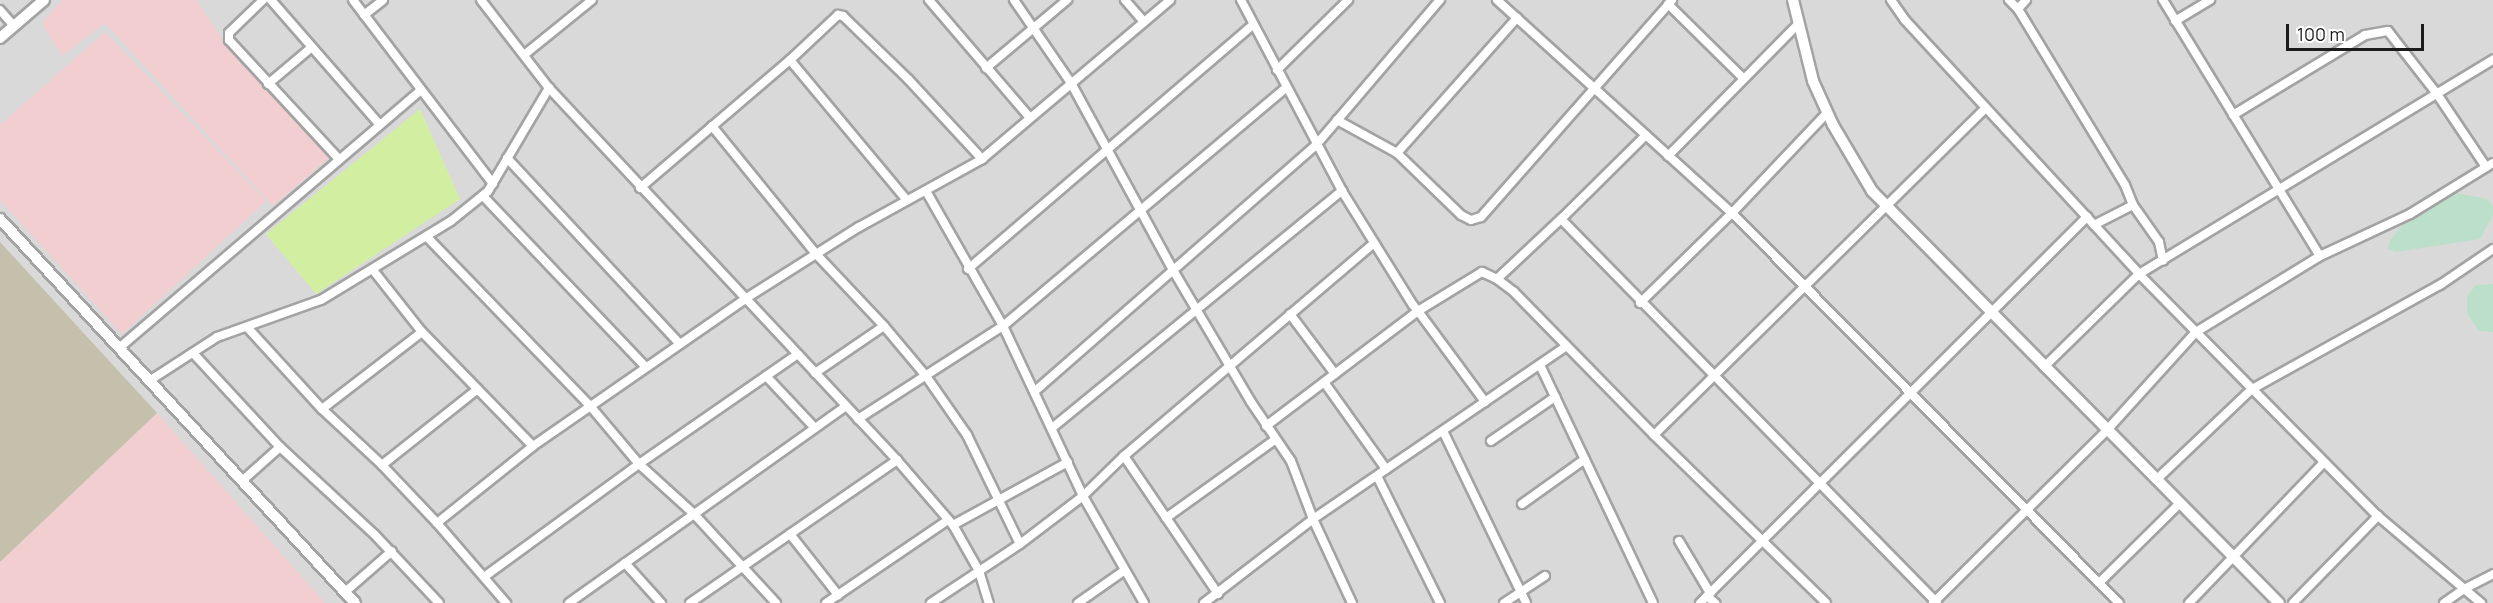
<!DOCTYPE html>
<html>
<head>
<meta charset="utf-8">
<style>
	body { margin:0 }
	#map { position:relative; width:2493px; height:603px; overflow:hidden; background:#efe8e1; font-family:Manrope,sans-serif }
	div>[style] { position:absolute }
	.residential>* { inset:0; background:#dad9d9 }
	.commercial>* { inset:0; background:#f2ced1 }
	.construction>* { inset:0; background:#c4c0ab }
	.grass>* { inset:0; background:#d2efa1 }
	.wetland>* { inset:0; background:#bcdfc9 }
	.roads { filter:drop-shadow(2px 0 #a3a3a3) drop-shadow(-2px 0 #a3a3a3) drop-shadow(0 2px #a3a3a3) drop-shadow(0 -2px #a3a3a3) }
	.minor>* { height:8px; margin:-4px; padding:0 4px; transform-origin:4px; border-radius:4px; background:#fff }
	.tertiary>* { height:10px; margin:-5px; padding:0 5px; transform-origin:5px; border-radius:5px; background:#fff }
	span { translate:-50% -50%; white-space:nowrap; text-align:center; line-height:1.15; -webkit-text-stroke:4.5px #fff; paint-order:stroke }
	.scale { position:absolute; left:2286px; top:24px; width:138px; height:27px; box-sizing:border-box; border:3px solid #1c1c1c; border-top:0; padding-left:8px; font-size:18px; line-height:21px; white-space:nowrap; color:#1c1c1c; -webkit-text-stroke:4px #fff; paint-order:stroke }
</style>
</head>
<body>
<div id="map">
	<div class="residential">
		<i style="clip-path:polygon(0 0,2493px 0,2493px 603px,0 603px)"></i>
	</div>
	<div class="commercial">
		<i style="clip-path:polygon(62px 0,196px 0,231px 52px,330px 157px,273px 206px,105px 23px,62px 56px,42px 23px)"></i>
		<i style="clip-path:polygon(105px 32px,266px 201px,122px 334px,0 200px,0 125px)"></i>
		<i style="clip-path:polygon(157px 413px,325px 603px,0 603px,0 562px)"></i>
	</div>
	<div class="construction">
		<i style="clip-path:polygon(0 242px,157px 413px,0 562px)"></i>
	</div>
	<div class="grass">
		<i style="clip-path:polygon(420px 109px,460px 199px,316px 294px,266px 234px)"></i>
	</div>
	<div class="wetland">
		<i style="clip-path:polygon(2440px 190px,2488px 199px,2493px 206px,2493px 215px,2480px 239px,2396px 252px,2388px 249px,2390px 240px,2413px 213px,2416px 203px,2425px 196px)"></i>
		<i style="clip-path:polygon(2493px 284px,2493px 332px,2479px 331px,2467px 314px,2467px 296px,2476px 285px)"></i>
	</div>
	<div class="roads">
		<div class="minor">
			<i style="left:263px;top:0;width:47px;rotate:135.9deg"></i>
			<i style="left:229px;top:33px;width:7px;rotate:90deg"></i>
			<i style="left:229px;top:40px;width:161px;rotate:47.3deg"></i>
			<i style="left:271px;top:0;width:164px;rotate:48.9deg"></i>
			<i style="left:353px;top:0;width:231px;rotate:52.7deg"></i>
			<i style="left:481px;top:0;width:111px;rotate:52.3deg"></i>
			<i style="left:549px;top:88px;width:509px;rotate:46.91deg"></i>
			<i style="left:897px;top:460px;width:86px;rotate:49.3deg"></i>
			<i style="left:953px;top:525px;width:53px;rotate:60.5deg"></i>
			<i style="left:979px;top:571px;width:34px;rotate:73deg"></i>
			<i style="left:929px;top:0;width:155px;rotate:49.4deg"></i>
			<i style="left:1014px;top:0;width:101px;rotate:55.5deg"></i>
			<i style="left:1071px;top:83px;width:213px;rotate:61.4deg"></i>
			<i style="left:1173px;top:270px;width:153px;rotate:59.4deg"></i>
			<i style="left:1251px;top:402px;width:71px;rotate:55.9deg"></i>
			<i style="left:1291px;top:461px;width:62px;rotate:69.2deg"></i>
			<i style="left:1313px;top:519px;width:93px;rotate:65.1deg"></i>
			<i style="left:1125px;top:0;width:29px;rotate:49deg"></i>
			<i style="left:1241px;top:0;width:216px;rotate:62.1deg"></i>
			<i style="left:1342px;top:191px;width:134px;rotate:58.1deg"></i>
			<i style="left:1413px;top:305px;width:8px;rotate:50deg"></i>
			<i style="left:1418px;top:311px;width:75px;rotate:-31.4deg"></i>
			<i style="left:1482px;top:272px;width:17px;rotate:25deg"></i>
			<i style="left:1497px;top:279px;width:21px;rotate:37deg"></i>
			<i style="left:1514px;top:292px;width:200px;rotate:45.6deg"></i>
			<i style="left:1654px;top:435px;width:240px;rotate:44.3deg"></i>
			<i style="left:1497px;top:0;width:317px;rotate:42.2deg"></i>
			<i style="left:1732px;top:213px;width:549px;rotate:45.22deg"></i>
			<i style="left:1891px;top:0;width:24px;rotate:55deg"></i>
			<i style="left:1905px;top:20px;width:345px;rotate:47.3deg"></i>
			<i style="left:2139px;top:274px;width:340px;rotate:45.4deg"></i>
			<i style="left:2378px;top:516px;width:135px;rotate:40.2deg"></i>
			<i style="left:2009px;top:0;width:13px;rotate:45deg"></i>
			<i style="left:2026px;top:0;width:12px;rotate:132deg"></i>
			<i style="left:2018px;top:9px;width:206px;rotate:58.7deg"></i>
			<i style="left:2125px;top:185px;width:22px;rotate:68deg"></i>
			<i style="left:2133px;top:205px;width:44px;rotate:152.9deg"></i>
			<i style="left:2163px;top:0;width:300px;rotate:58.5deg"></i>
			<i style="left:1668px;top:4px;width:105px;rotate:44.6deg"></i>
			<i style="left:0;top:10px;width:21px;rotate:49deg"></i>
			<i style="left:364px;top:15px;width:24px;rotate:-38deg"></i>
			<i style="left:2175px;top:21px;width:41px;rotate:-31deg"></i>
			<i style="left:524px;top:55px;width:87px;rotate:-39deg"></i>
			<i style="left:790px;top:60px;width:181px;rotate:50.2deg"></i>
			<i style="left:986px;top:68px;width:106px;rotate:-40deg"></i>
			<i style="left:1277px;top:70px;width:100px;rotate:-44.6deg"></i>
			<i style="left:268px;top:84px;width:57px;rotate:-40.1deg"></i>
			<i style="left:2233px;top:115px;width:154px;rotate:-31.2deg"></i>
			<i style="left:2365px;top:35px;width:23px;rotate:-10deg"></i>
			<i style="left:2388px;top:31px;width:80px;rotate:52.1deg"></i>
			<i style="left:2437px;top:94px;width:88px;rotate:56.1deg"></i>
			<i style="left:1337px;top:120px;width:68px;rotate:28.8deg"></i>
			<i style="left:1397px;top:153px;width:89px;rotate:44.1deg"></i>
			<i style="left:1461px;top:215px;width:11px;rotate:27deg"></i>
			<i style="left:1471px;top:220px;width:10px;rotate:-17deg"></i>
			<i style="left:1481px;top:217px;width:289px;rotate:-48.6deg"></i>
			<i style="left:712px;top:126px;width:166px;rotate:50.9deg"></i>
			<i style="left:817px;top:255px;width:98px;rotate:46.7deg"></i>
			<i style="left:884px;top:326px;width:65px;rotate:50deg"></i>
			<i style="left:926px;top:376px;width:72px;rotate:55.2deg"></i>
			<i style="left:967px;top:435px;width:121px;rotate:64.1deg"></i>
			<i style="left:1646px;top:135px;width:120px;rotate:135.3deg"></i>
			<i style="left:1561px;top:219px;width:537px;rotate:45.6deg"></i>
			<i style="left:1397px;top:153px;width:181px;rotate:-48.4deg"></i>
			<i style="left:1668px;top:156px;width:184px;rotate:-45.4deg"></i>
			<i style="left:507px;top:158px;width:254px;rotate:47.1deg"></i>
			<i style="left:640px;top:188px;width:197px;rotate:-40.5deg"></i>
			<i style="left:790px;top:60px;width:66px;rotate:-43.2deg"></i>
			<i style="left:838px;top:15px;width:5px;rotate:11deg"></i>
			<i style="left:843px;top:16px;width:91px;rotate:44.1deg"></i>
			<i style="left:908px;top:79px;width:109px;rotate:47.2deg"></i>
			<i style="left:926px;top:191px;width:155px;rotate:60.3deg"></i>
			<i style="left:1003px;top:326px;width:188px;rotate:64.8deg"></i>
			<i style="left:1083px;top:496px;width:79px;rotate:142.7deg"></i>
			<i style="left:1020px;top:544px;width:107px;rotate:146.5deg"></i>
			<i style="left:483px;top:196px;width:236px;rotate:46.4deg"></i>
			<i style="left:2133px;top:205px;width:45px;rotate:54.9deg"></i>
			<i style="left:2159px;top:242px;width:19px;rotate:78deg"></i>
			<i style="left:427px;top:237px;width:236px;rotate:46deg"></i>
			<i style="left:591px;top:407px;width:75px;rotate:49.9deg"></i>
			<i style="left:639px;top:464px;width:74px;rotate:42.3deg"></i>
			<i style="left:694px;top:514px;width:121px;rotate:47.3deg"></i>
			<i style="left:968px;top:269px;width:375px;rotate:-40.6deg"></i>
			<i style="left:373px;top:270px;width:79px;rotate:51.7deg"></i>
			<i style="left:422px;top:332px;width:159px;rotate:45.8deg"></i>
			<i style="left:1497px;top:279px;width:88px;rotate:-43.2deg"></i>
			<i style="left:1640px;top:303px;width:129px;rotate:-44.4deg"></i>
			<i style="left:1732px;top:213px;width:138px;rotate:-46.5deg"></i>
			<i style="left:1290px;top:314px;width:75px;rotate:53.1deg"></i>
			<i style="left:247px;top:327px;width:111px;rotate:47.6deg"></i>
			<i style="left:322px;top:409px;width:82px;rotate:43deg"></i>
			<i style="left:382px;top:465px;width:80px;rotate:46.5deg"></i>
			<i style="left:437px;top:523px;width:106px;rotate:49.2deg"></i>
			<i style="left:119px;top:348px;width:397px;rotate:-40.5deg"></i>
			<i style="left:193px;top:353px;width:128px;rotate:47.2deg"></i>
			<i style="left:280px;top:447px;width:129px;rotate:42.8deg"></i>
			<i style="left:375px;top:535px;width:93px;rotate:46.7deg"></i>
			<i style="left:1540px;top:365px;width:263px;rotate:64.6deg"></i>
			<i style="left:2044px;top:367px;width:133px;rotate:-44.4deg"></i>
			<i style="left:2139px;top:274px;width:414px;rotate:-31.2deg"></i>
			<i style="left:815px;top:373px;width:83px;rotate:-34.3deg"></i>
			<i style="left:766px;top:376px;width:71px;rotate:46.7deg"></i>
			<i style="left:149px;top:381px;width:81px;rotate:-32.9deg"></i>
			<i style="left:217px;top:337px;width:110px;rotate:-19.6deg"></i>
			<i style="left:321px;top:300px;width:152px;rotate:-31.3deg"></i>
			<i style="left:451px;top:221px;width:48px;rotate:-39deg"></i>
			<i style="left:488px;top:191px;width:120px;rotate:-59.4deg"></i>
			<i style="left:1324px;top:382px;width:107px;rotate:54.5deg"></i>
			<i style="left:1035px;top:391px;width:373px;rotate:-41.2deg"></i>
			<i style="left:1316px;top:145px;width:191px;rotate:-49.5deg"></i>
			<i style="left:322px;top:409px;width:126px;rotate:-37.6deg"></i>
			<i style="left:858px;top:419px;width:172px;rotate:-32.7deg"></i>
			<i style="left:1003px;top:326px;width:370px;rotate:-40.1deg"></i>
			<i style="left:1266px;top:426px;width:191px;rotate:-37.1deg"></i>
			<i style="left:1418px;top:311px;width:113px;rotate:53.6deg"></i>
			<i style="left:1052px;top:428px;width:375px;rotate:-39.3deg"></i>
			<i style="left:1443px;top:431px;width:191px;rotate:64.2deg"></i>
			<i style="left:1654px;top:435px;width:466px;rotate:-44.6deg"></i>
			<i style="left:1491px;top:441px;width:78px;rotate:-34.5deg"></i>
			<i style="left:1124px;top:456px;width:167px;rotate:55.7deg"></i>
			<i style="left:382px;top:465px;width:122px;rotate:-38.4deg"></i>
			<i style="left:1377px;top:476px;width:142px;rotate:63.6deg"></i>
			<i style="left:2156px;top:480px;width:132px;rotate:-43.5deg"></i>
			<i style="left:2252px;top:389px;width:215px;rotate:-29deg"></i>
			<i style="left:2440px;top:285px;width:64px;rotate:-34.2deg"></i>
			<i style="left:242px;top:481px;width:51px;rotate:-41.8deg"></i>
			<i style="left:1522px;top:504px;width:77px;rotate:-35.5deg"></i>
			<i style="left:1166px;top:518px;width:135px;rotate:-35.7deg"></i>
			<i style="left:437px;top:523px;width:123px;rotate:-38.7deg"></i>
			<i style="left:533px;top:446px;width:258px;rotate:-34.7deg"></i>
			<i style="left:745px;top:299px;width:135px;rotate:-32.3deg"></i>
			<i style="left:859px;top:227px;width:141px;rotate:-28.9deg"></i>
			<i style="left:982px;top:159px;width:246px;rotate:-40.2deg"></i>
			<i style="left:953px;top:525px;width:131px;rotate:-28.7deg"></i>
			<i style="left:790px;top:534px;width:78px;rotate:51.8deg"></i>
			<i style="left:1679px;top:541px;width:61px;rotate:59.2deg"></i>
			<i style="left:625px;top:563px;width:54px;rotate:48deg"></i>
			<i style="left:484px;top:577px;width:192px;rotate:-36.1deg"></i>
			<i style="left:639px;top:464px;width:193px;rotate:-34.7deg"></i>
			<i style="left:2099px;top:583px;width:114px;rotate:-44.6deg"></i>
			<i style="left:345px;top:592px;width:62px;rotate:-41.1deg"></i>
			<i style="left:1707px;top:596px;width:11px;rotate:41deg"></i>
			<i style="left:569px;top:603px;width:340px;rotate:-35.4deg"></i>
			<i style="left:690px;top:603px;width:252px;rotate:-34.6deg"></i>
			<i style="left:826px;top:603px;width:148px;rotate:-34.2deg"></i>
			<i style="left:1078px;top:603px;width:57px;rotate:-35.1deg"></i>
			<i style="left:1144px;top:603px;width:123px;rotate:-119.7deg"></i>
			<i style="left:1083px;top:496px;width:57px;rotate:-44.3deg"></i>
			<i style="left:1124px;top:456px;width:328px;rotate:-40.4deg"></i>
			<i style="left:1204px;top:603px;width:138px;rotate:-37.6deg"></i>
			<i style="left:1313px;top:519px;width:307px;rotate:-34.3deg"></i>
			<i style="left:1504px;top:603px;width:49px;rotate:-33.4deg"></i>
			<i style="left:1700px;top:603px;width:547px;rotate:-44.93deg"></i>
			<i style="left:1933px;top:603px;width:245px;rotate:-44.8deg"></i>
			<i style="left:2107px;top:430px;width:132px;rotate:-47.8deg"></i>
			<i style="left:2196px;top:332px;width:145px;rotate:-31.5deg"></i>
			<i style="left:2320px;top:256px;width:99px;rotate:-25deg"></i>
			<i style="left:2410px;top:214px;width:97px;rotate:-31.6deg"></i>
			<i style="left:2189px;top:603px;width:195px;rotate:-46.2deg"></i>
			<i style="left:2293px;top:603px;width:122px;rotate:-45.7deg"></i>
			<i style="left:2444px;top:603px;width:24px;rotate:-35deg"></i>
			<i style="left:2464px;top:589px;width:33px;rotate:-27deg"></i>
		</div>
		<div class="tertiary">
			<i style="left:1793px;top:0;width:83px;rotate:76.1deg"></i>
			<i style="left:1813px;top:81px;width:48px;rotate:65.6deg"></i>
			<i style="left:1833px;top:125px;width:77px;rotate:59.4deg"></i>
			<i style="left:1872px;top:191px;width:579px;rotate:45.35deg"></i>
			<i style="left:0;top:38px;width:58px;rotate:-40.8deg"></i>
			<i style="left:0;top:219px;width:523px;rotate:47.25deg"></i>
		</div>
	</div>
	<div class="scale">100 m</div>
</div>
</body>
</html>
